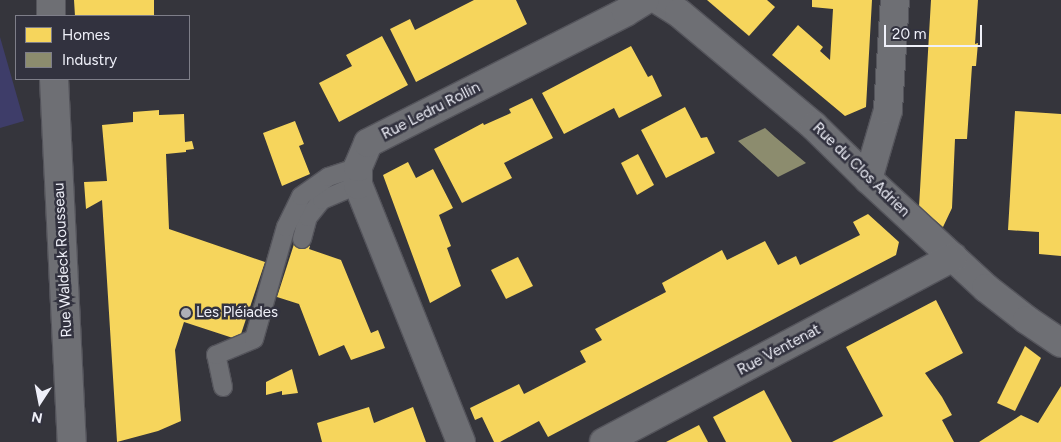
<!DOCTYPE html>
<html>
<head>
<meta charset="utf-8">
<style>
	body { margin:0 }
	#map { position:relative; width:1061px; height:442px; overflow:hidden; background:#35353c; font-family:Figtree,sans-serif }
	div>[style] { position:absolute }
	.green>* { inset:0; background:#3e3d69 }
	.homes>* { inset:0; background:#f6d55c }
	.industry>* { inset:0; background:#8c8c6e }
	.roads { filter:drop-shadow(1px 0 #54545b) drop-shadow(-1px 0 #54545b) drop-shadow(0 1px #54545b) drop-shadow(0 -1px #54545b) }
	.lane>* { height:18px; margin:-9px; padding:0 9px; transform-origin:9px; border-radius:9px; background:#6e6f74 }
	.street>* { height:28px; margin:-14px; padding:0 14px; transform-origin:14px; border-radius:14px; background:#6e6f74 }
	.dots>* { width:14px; height:14px; translate:-50% -50%; box-sizing:border-box; border:2px solid #32323f; border-radius:50% }
	span { translate:-50% -50%; white-space:nowrap; text-align:center; line-height:1.15; -webkit-text-stroke:5px #32323f; paint-order:stroke }
	.street-label { font-size:15px; color:#eff0f9 }
	.poi-label { font-size:15px; color:#eff0f9 }
	.left { translate:0 -50%; text-align:left }
	.legend { position:absolute; left:15px; top:15px; width:175px; height:65px; box-sizing:border-box; background:#32323f; border:1px solid #7e7e89; margin:0; padding:6px 9px; list-style:none; font-size:15px; color:#eff0f9 }
	.legend li { display:flex; align-items:center; gap:10px; height:25px }
	.legend b { width:25px; border:1px solid #7e7e89 }
	.north { position:absolute; left:15px; top:377px; width:50px; height:50px; -webkit-text-stroke:4px #32323f; paint-order:stroke; rotate:191deg; font-size:14px; font-weight:700; line-height:20px; text-align:center; color:#eff0f9 }
	.north::after { content:''; display:block; margin:auto; width:18px; height:22px; background:#eff0f9; clip-path:polygon(50% 0,100% 100%,50% 72%,0 100%) }
	.scale { position:absolute; left:884px; top:25px; width:98px; height:22px; box-sizing:border-box; border:2px solid #eff0f9; border-top:0; padding-left:6px; font-size:15px; line-height:18px; white-space:nowrap; color:#eff0f9; -webkit-text-stroke:4px #32323f; paint-order:stroke }
</style>
</head>
<body>
<div id="map">
	<div class="green">
		<i style="clip-path:polygon(0 37px,24px 121px,0 128px)"></i>
	</div>
	<div class="homes">
		<i style="clip-path:polygon(74px 0,154px 0,154px 16px,75px 16px)"></i>
		<i style="clip-path:polygon(474px 0,516px 0,527px 24px,416px 82px,390px 29px,410px 19px,415px 30px)"></i>
		<i style="clip-path:polygon(707px 0,767px 0,775px 7px,749px 36px)"></i>
		<i style="clip-path:polygon(812px 0,872px 0,866px 107px,845px 116px,772px 55px,798px 25px,823px 47px,820px 51px,830px 60px,833px 9px,812px 7px)"></i>
		<i style="clip-path:polygon(931px 0,978px 0,975px 44px,978px 43px,976px 66px,972px 66px,967px 139px,955px 139px,952px 208px,943px 227px,919px 207px)"></i>
		<i style="clip-path:polygon(382px 36px,408px 85px,339px 122px,319px 83px,352px 66px,346px 55px)"></i>
		<i style="clip-path:polygon(631px 46px,648px 77px,652px 75px,662px 96px,619px 118px,614px 108px,564px 134px,542px 93px)"></i>
		<i style="clip-path:polygon(532px 98px,553px 138px,504px 163px,512px 178px,462px 203px,434px 149px,483px 123px,484px 125px,511px 113px,509px 109px)"></i>
		<i style="clip-path:polygon(685px 107px,701px 138px,707px 137px,715px 153px,666px 178px,641px 130px)"></i>
		<i style="clip-path:polygon(159px 110px,159px 115px,184px 114px,185px 142px,192px 141px,194px 149px,186px 150px,186px 152px,166px 154px,169px 229px,265px 262px,239px 340px,184px 322px,175px 350px,181px 421px,158px 431px,117px 442px,102px 200px,86px 209px,84px 182px,107px 181px,102px 125px,133px 122px,133px 112px)"></i>
		<i style="clip-path:polygon(1015px 111px,1061px 114px,1061px 256px,1039px 254px,1039px 232px,1008px 230px)"></i>
		<i style="clip-path:polygon(295px 121px,304px 144px,299px 146px,310px 174px,282px 186px,263px 133px)"></i>
		<i style="clip-path:polygon(638px 154px,654px 185px,637px 195px,621px 163px)"></i>
		<i style="clip-path:polygon(408px 162px,416px 178px,433px 169px,453px 208px,439px 215px,451px 246px,447px 248px,461px 286px,430px 303px,383px 175px)"></i>
		<i style="clip-path:polygon(868px 214px,899px 242px,896px 255px,548px 437px,539px 421px,500px 442px,494px 442px,482px 417px,475px 420px,470px 408px,519px 384px,524px 394px,586px 362px,580px 351px,602px 340px,595px 329px,666px 292px,662px 283px,722px 250px,727px 260px,765px 241px,778px 265px,796px 256px,800px 265px,860px 235px,853px 222px)"></i>
		<i style="clip-path:polygon(295px 241px,310px 246px,309px 249px,341px 260px,371px 333px,378px 330px,385px 348px,351px 360px,344px 345px,319px 356px,299px 304px,277px 297px)"></i>
		<i style="clip-path:polygon(518px 257px,533px 286px,506px 299px,491px 270px)"></i>
		<i style="clip-path:polygon(936px 300px,963px 353px,925px 373px,942px 397px,952px 415px,942px 420px,954px 442px,832px 442px,883px 416px,846px 347px)"></i>
		<i style="clip-path:polygon(1025px 346px,1041px 358px,1015px 411px,997px 403px)"></i>
		<i style="clip-path:polygon(292px 369px,298px 393px,282px 395px,282px 391px,266px 395px,266px 382px)"></i>
		<i style="clip-path:polygon(1061px 386px,1061px 442px,979px 442px,1021px 415px,1038px 423px)"></i>
		<i style="clip-path:polygon(764px 390px,792px 442px,726px 442px,713px 417px)"></i>
		<i style="clip-path:polygon(369px 407px,374px 423px,413px 407px,426px 442px,322px 442px,317px 423px)"></i>
		<i style="clip-path:polygon(699px 425px,708px 442px,666px 442px)"></i>
	</div>
	<div class="industry">
		<i style="clip-path:polygon(765px 128px,775px 137px,806px 163px,778px 177px,738px 141px)"></i>
	</div>
	<div class="roads">
		<div class="lane">
			<i style="left:302px;top:239px;width:23px;rotate:-75deg"></i>
			<i style="left:308px;top:217px;width:22px;rotate:-51deg"></i>
			<i style="left:322px;top:200px;width:39px;rotate:-23deg"></i>
			<i style="left:223px;top:387px;width:33px;rotate:-102deg"></i>
			<i style="left:216px;top:355px;width:41px;rotate:-22.8deg"></i>
			<i style="left:254px;top:339px;width:116px;rotate:-74.1deg"></i>
			<i style="left:286px;top:227px;width:34px;rotate:-64deg"></i>
			<i style="left:301px;top:196px;width:33px;rotate:-35deg"></i>
			<i style="left:328px;top:177px;width:32px;rotate:-18deg"></i>
		</div>
		<div class="street">
			<i style="left:51px;top:0;width:16px;rotate:90deg"></i>
			<i style="left:658px;top:0;width:25px;rotate:32deg"></i>
			<i style="left:679px;top:13px;width:176px;rotate:39.9deg"></i>
			<i style="left:814px;top:126px;width:76px;rotate:44.5deg"></i>
			<i style="left:868px;top:179px;width:161px;rotate:42.7deg"></i>
			<i style="left:986px;top:288px;width:52px;rotate:38deg"></i>
			<i style="left:1027px;top:320px;width:41px;rotate:34.1deg"></i>
			<i style="left:54px;top:79px;width:363px;rotate:87.2deg"></i>
			<i style="left:868px;top:179px;width:72px;rotate:-73.8deg"></i>
			<i style="left:888px;top:110px;width:110px;rotate:-86.4deg"></i>
			<i style="left:461px;top:442px;width:277px;rotate:-111.8deg"></i>
			<i style="left:358px;top:185px;width:18px;rotate:-90deg"></i>
			<i style="left:358px;top:167px;width:26px;rotate:-67deg"></i>
			<i style="left:368px;top:143px;width:289px;rotate:-26.9deg"></i>
			<i style="left:626px;top:12px;width:22px;rotate:-32deg"></i>
			<i style="left:604px;top:442px;width:395px;rotate:-27.9deg"></i>
		</div>
	</div>
	<div class="dots">
		<i style="left:186px;top:313px;background:#aeafb7"></i>
	</div>
	<div class="street-label">
		<span style="left:431px;top:111px;rotate:-27deg">Rue Ledru Rollin</span>
		<span style="left:861px;top:170px;rotate:44deg">Rue du Clos Adrien</span>
		<span style="left:63px;top:260px;rotate:-93deg">Rue Waldeck Rousseau</span>
		<span style="left:779px;top:350px;rotate:-28deg">Rue Ventenat</span>
	</div>
	<div class="poi-label">
		<span class="left" style="left:196px;top:313px">Les Pléiades</span>
	</div>
	<ul class="legend">
	<li><b style="height:14px;background:#f6d55c"></b>Homes</li>
	<li><b style="height:14px;background:#8c8c6e"></b>Industry</li>
	</ul>
	<div class="north">N</div>
	<div class="scale">20 m</div>
</div>
</body>
</html>
